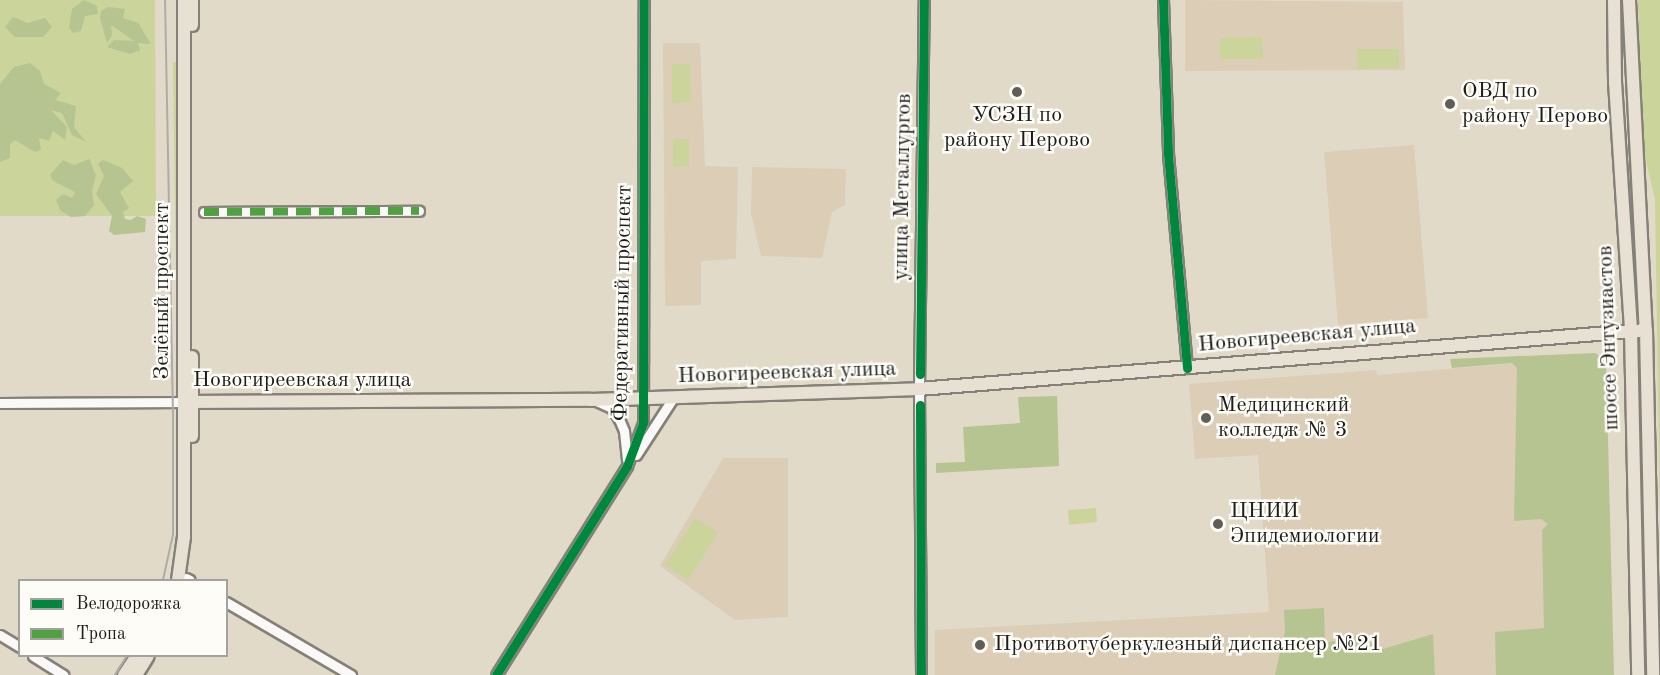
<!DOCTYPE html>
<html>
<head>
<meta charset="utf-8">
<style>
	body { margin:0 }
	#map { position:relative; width:1660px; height:675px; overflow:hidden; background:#e2dac8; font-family:"Old Standard TT",serif }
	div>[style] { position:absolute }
	.built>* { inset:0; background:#dccdb7 }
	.green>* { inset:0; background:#cbd49a }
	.forest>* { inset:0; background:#b6c492 }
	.roads { filter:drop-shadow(2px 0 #858178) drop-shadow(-2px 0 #858178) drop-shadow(0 2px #858178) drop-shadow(0 -2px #858178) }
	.minor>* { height:9px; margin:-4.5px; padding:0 4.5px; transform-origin:4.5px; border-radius:4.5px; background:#fbf9f7 }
	.major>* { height:12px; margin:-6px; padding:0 6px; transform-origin:6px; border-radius:6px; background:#e7e0d3 }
	.tram>* { height:1.5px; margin:-0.75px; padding:0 0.75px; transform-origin:0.75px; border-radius:0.75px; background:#adaca9 }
	.quiet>* { height:8px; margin-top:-4px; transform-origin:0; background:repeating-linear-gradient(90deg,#4fa141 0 15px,transparent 0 23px) }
	.cycleway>* { height:9px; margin:-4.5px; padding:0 4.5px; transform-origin:4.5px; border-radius:4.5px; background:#00873e }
	.dots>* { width:16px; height:16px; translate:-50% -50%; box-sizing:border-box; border:3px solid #fdfcf7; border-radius:50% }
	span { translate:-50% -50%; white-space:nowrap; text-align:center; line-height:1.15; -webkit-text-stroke:5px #fdfcf7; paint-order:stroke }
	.poi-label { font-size:22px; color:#1c1c1c }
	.left { translate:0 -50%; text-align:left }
	.street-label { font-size:22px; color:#1c1c1c }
	.legend { position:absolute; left:18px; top:579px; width:210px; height:78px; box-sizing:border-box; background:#fdfcf7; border:2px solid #a3a29f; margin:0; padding:8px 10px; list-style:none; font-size:18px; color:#1c1c1c }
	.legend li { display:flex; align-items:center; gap:12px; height:30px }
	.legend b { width:30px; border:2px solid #a3a29f }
</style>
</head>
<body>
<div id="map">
	<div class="built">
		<i style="clip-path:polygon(1185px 0,1403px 2px,1405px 70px,1185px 71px)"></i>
		<i style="clip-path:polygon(663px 43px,700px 43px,705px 166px,738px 167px,736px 259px,701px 261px,701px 305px,665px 306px)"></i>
		<i style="clip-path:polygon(1414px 145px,1428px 318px,1338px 325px,1324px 152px)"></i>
		<i style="clip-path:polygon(752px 167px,846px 169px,845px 205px,832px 212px,822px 258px,761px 256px,751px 213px)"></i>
		<i style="clip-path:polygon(1589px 357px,1596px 675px,935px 675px,935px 630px,1269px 612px,1258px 455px,1195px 459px,1189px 384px,1376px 370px,1377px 375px)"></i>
		<i style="clip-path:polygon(723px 458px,788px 458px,788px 617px,735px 620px,660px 566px)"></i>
	</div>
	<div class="green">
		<i style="clip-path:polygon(0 0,155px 0,156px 216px,0 216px)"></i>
		<i style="clip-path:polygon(1638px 0,1660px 0,1660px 525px,1655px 199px,1642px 144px)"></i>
		<i style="clip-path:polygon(1262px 37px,1263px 59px,1220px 59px,1220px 38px)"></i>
		<i style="clip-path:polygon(1357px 49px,1399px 49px,1399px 68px,1357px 69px)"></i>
		<i style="clip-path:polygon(173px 62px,181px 62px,181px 386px,176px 279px)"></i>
		<i style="clip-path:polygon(672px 64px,690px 64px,691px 102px,672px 103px)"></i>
		<i style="clip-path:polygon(673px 139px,689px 139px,689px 166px,673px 167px)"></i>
		<i style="clip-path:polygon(1096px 508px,1097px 522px,1069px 525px,1068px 510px)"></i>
		<i style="clip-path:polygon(695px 518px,718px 533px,688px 580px,665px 565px)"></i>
	</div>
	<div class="forest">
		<i style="clip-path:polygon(84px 0,97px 6px,98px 14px,85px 16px,81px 31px,73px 33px,69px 28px,72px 9px)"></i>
		<i style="clip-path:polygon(108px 7px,125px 9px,123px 18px,138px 23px,151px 44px,138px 43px,140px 50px,130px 54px,107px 47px,114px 40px,134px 41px,111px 25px,112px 35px,107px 43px,100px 18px,101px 11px)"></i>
		<i style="clip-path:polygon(13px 17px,28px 23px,45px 18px,52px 27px,43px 37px,15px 37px,5px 27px)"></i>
		<i style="clip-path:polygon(30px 63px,40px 71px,44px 84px,61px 93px,55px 100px,76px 106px,74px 127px,86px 142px,72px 135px,62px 113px,51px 110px,67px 127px,65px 140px,53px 131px,49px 141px,39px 138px,41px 150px,35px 152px,15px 140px,10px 144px,10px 158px,0 162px,0 84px,14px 67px)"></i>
		<i style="clip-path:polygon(89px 159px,96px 175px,92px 191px,94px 205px,85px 216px,71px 217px,60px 210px,56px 200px,63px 194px,72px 198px,75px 192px,53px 181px,50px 175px,63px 160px,74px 165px)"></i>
		<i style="clip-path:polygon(103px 160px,122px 168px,133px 181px,120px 192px,129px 208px,123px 212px,125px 219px,131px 220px,137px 216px,146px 219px,145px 232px,114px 235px,109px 231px,112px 216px,96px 194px,104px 176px,98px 164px)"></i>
		<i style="clip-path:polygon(1595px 353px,1606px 360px,1614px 675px,1496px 675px,1495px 632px,1544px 628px,1542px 530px,1548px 524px,1541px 519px,1514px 521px,1517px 368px,1512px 363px,1452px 368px,1450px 359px)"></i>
		<i style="clip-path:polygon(1057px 396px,1059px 466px,936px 473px,936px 463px,965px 462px,963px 427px,1020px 423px,1018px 397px)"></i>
		<i style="clip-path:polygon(1324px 608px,1325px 643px,1356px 636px,1383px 649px,1433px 634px,1435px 675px,1275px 675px,1285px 631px,1284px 610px)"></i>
	</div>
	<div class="roads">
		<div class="minor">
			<i style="left:1163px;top:0;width:154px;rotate:88.1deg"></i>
			<i style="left:1168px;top:154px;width:215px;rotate:84.9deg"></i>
			<i style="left:204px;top:212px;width:215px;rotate:-0.3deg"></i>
			<i style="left:596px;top:401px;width:17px;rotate:24deg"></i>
			<i style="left:612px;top:408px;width:13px;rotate:58deg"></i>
			<i style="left:619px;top:419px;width:13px;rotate:67deg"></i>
			<i style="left:624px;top:431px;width:29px;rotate:84deg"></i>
			<i style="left:0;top:403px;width:184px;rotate:-0.3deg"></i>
			<i style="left:636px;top:455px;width:68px;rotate:-57deg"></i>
			<i style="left:186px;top:578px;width:4px;rotate:27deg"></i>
			<i style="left:226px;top:602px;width:145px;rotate:30.3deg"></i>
			<i style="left:0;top:635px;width:23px;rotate:31deg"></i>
			<i style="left:33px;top:656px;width:36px;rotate:32deg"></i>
			<i style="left:496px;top:675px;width:247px;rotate:-57.9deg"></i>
			<i style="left:627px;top:466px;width:46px;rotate:-69.6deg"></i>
			<i style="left:643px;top:423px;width:423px;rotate:-89.9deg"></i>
			<i style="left:921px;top:675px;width:286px;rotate:-90.4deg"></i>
			<i style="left:919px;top:389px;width:389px;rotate:-89.3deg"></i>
		</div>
		<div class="major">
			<i style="left:1614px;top:0;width:82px;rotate:89.3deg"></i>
			<i style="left:1615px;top:82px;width:250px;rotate:86.3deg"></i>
			<i style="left:1631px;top:331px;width:344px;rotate:88.8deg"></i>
			<i style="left:1629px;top:0;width:330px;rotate:87.1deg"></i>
			<i style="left:1646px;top:330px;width:345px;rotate:88.8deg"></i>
			<i style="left:192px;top:25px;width:25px;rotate:-90deg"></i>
			<i style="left:192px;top:357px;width:79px;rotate:90deg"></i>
			<i style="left:184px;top:402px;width:407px;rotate:-0.3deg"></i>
			<i style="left:591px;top:400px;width:328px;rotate:-1.9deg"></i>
			<i style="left:919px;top:389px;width:729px;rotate:-4.64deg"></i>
			<i style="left:178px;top:580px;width:43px;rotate:-82.1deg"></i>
			<i style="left:184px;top:537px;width:537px;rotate:-90deg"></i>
			<i style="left:124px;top:675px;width:23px;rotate:-56deg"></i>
			<i style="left:136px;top:675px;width:22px;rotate:-58deg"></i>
		</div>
	</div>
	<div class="tram">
		<i style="left:163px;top:580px;width:46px;rotate:-77.5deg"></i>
		<i style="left:173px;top:535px;width:120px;rotate:-90deg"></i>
		<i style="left:173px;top:415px;width:415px;rotate:-91.1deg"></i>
		<i style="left:115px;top:675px;width:22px;rotate:-58deg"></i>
	</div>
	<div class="quiet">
		<i style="left:204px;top:212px;width:215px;rotate:-0.3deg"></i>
	</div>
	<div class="cycleway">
		<i style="left:1163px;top:0;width:154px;rotate:88.1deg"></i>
		<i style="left:1168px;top:154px;width:215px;rotate:84.9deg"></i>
		<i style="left:920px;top:374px;width:374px;rotate:-89.4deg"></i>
		<i style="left:920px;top:405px;width:270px;rotate:89.8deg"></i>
		<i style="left:496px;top:675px;width:247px;rotate:-57.9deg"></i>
		<i style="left:627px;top:466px;width:46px;rotate:-69.6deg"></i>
		<i style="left:643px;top:423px;width:423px;rotate:-89.9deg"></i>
	</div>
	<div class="dots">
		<i style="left:1017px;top:92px;background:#615e58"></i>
		<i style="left:1450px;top:104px;background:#615e58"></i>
		<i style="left:1206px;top:418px;background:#615e58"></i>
		<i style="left:1218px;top:524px;background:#615e58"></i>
		<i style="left:980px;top:645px;background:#615e58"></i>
	</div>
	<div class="poi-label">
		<span class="left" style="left:1462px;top:104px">ОВД по<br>району Перово</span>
		<span style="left:1017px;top:128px">УСЗН по<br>району Перово</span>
		<span class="left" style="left:1218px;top:418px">Медицинский<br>колледж № 3</span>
		<span class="left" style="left:1230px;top:524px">ЦНИИ<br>Эпидемиологии</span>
		<span class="left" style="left:994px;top:645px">Противотуберкулезный диспансер №21</span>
	</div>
	<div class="street-label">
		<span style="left:903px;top:187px;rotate:-89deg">улица Металлургов</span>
		<span style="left:163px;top:291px;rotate:-90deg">Зелёный проспект</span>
		<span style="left:623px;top:303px;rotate:-89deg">Федеративный проспект</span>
		<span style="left:1307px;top:336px;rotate:-5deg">Новогиреевская улица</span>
		<span style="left:1609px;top:338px;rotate:-92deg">шоссе Энтузиастов</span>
		<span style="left:787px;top:373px;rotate:-2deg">Новогиреевская улица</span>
		<span style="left:302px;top:381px">Новогиреевская улица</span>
	</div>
	<ul class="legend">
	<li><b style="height:8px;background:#00873e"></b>Велодорожка</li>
	<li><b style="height:8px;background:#4fa141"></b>Тропа</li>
	</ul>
</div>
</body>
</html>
